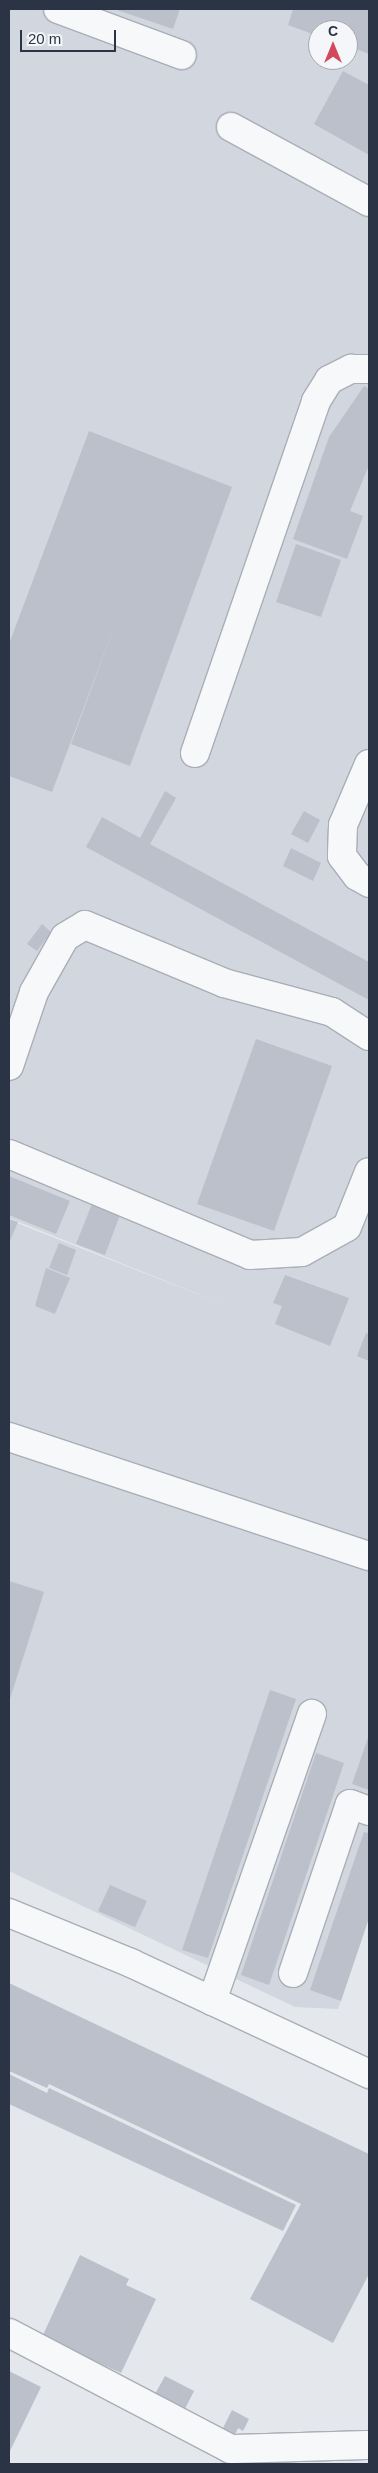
<!DOCTYPE html>
<html>
<head>
<meta charset="utf-8">
<style>
	body { margin:0 }
	#map { position:relative; width:378px; height:2473px; overflow:hidden; background:#e4e7ec; font-family:Helvetica,sans-serif }
	div>[style] { position:absolute }
	.built>* { inset:0; background:#d2d6de }
	.building>* { inset:0; background:#bbc0ca }
	.roads { filter:drop-shadow(1px 0 #a9aeb7) drop-shadow(-1px 0 #a9aeb7) drop-shadow(0 1px #a9aeb7) drop-shadow(0 -1px #a9aeb7) }
	.minor>* { height:28px; margin:-14px; padding:0 14px; transform-origin:14px; border-radius:14px; background:#f7f8fa }
	span { translate:-50% -50%; white-space:nowrap; text-align:center; line-height:1.15; -webkit-text-stroke:5px #f4f6f9; paint-order:stroke }
	.frame { position:absolute; inset:0; border:10px solid #2b3445; pointer-events:none }
	.north { position:absolute; left:308px; top:20px; width:50px; height:50px; box-sizing:border-box; background:#f4f6f9; border:1px solid #a4a8b1; border-radius:50%; rotate:0deg; font-size:14px; font-weight:700; line-height:20px; text-align:center; color:#2b3445 }
	.north::after { content:''; display:block; margin:auto; width:18px; height:22px; background:#d1495b; clip-path:polygon(50% 0,100% 100%,50% 72%,0 100%) }
	.scale { position:absolute; left:20px; top:30px; width:96px; height:22px; box-sizing:border-box; border:2px solid #2b3445; border-top:0; padding-left:6px; font-size:15px; line-height:18px; white-space:nowrap; color:#2b3445; -webkit-text-stroke:4px #f4f6f9; paint-order:stroke }
</style>
</head>
<body>
<div id="map">
	<div class="built">
		<i style="clip-path:polygon(evenodd,9px 9px,369px 9px,369px 1918px,338px 2009px,295px 2007px,9px 1871px,9px 1220px,233px 1308px,9px 1218px,9px 9px,318px 30px,348px 30px,348px 60px,318px 60px,318px 30px)"></i>
	</div>
	<div class="building">
		<i style="clip-path:polygon(114px 9px,180px 9px,173px 29px)"></i>
		<i style="clip-path:polygon(293px 9px,369px 9px,369px 54px,348px 46px,348px 30px,318px 30px,318px 36px,288px 25px)"></i>
		<i style="clip-path:polygon(343px 71px,369px 85px,369px 155px,314px 124px)"></i>
		<i style="clip-path:polygon(364px 386px,369px 389px,369px 465px,350px 511px,363px 516px,347px 559px,293px 539px,329px 437px)"></i>
		<i style="clip-path:polygon(89px 431px,232px 487px,130px 766px,71px 744px,118px 616px,52px 792px,9px 776px,9px 644px)"></i>
		<i style="clip-path:polygon(296px 544px,341px 560px,321px 617px,276px 602px)"></i>
		<i style="clip-path:polygon(165px 791px,176px 798px,150px 844px,369px 962px,369px 1000px,86px 847px,102px 817px,140px 838px)"></i>
		<i style="clip-path:polygon(304px 811px,320px 820px,308px 843px,291px 834px)"></i>
		<i style="clip-path:polygon(291px 848px,321px 863px,313px 881px,283px 866px)"></i>
		<i style="clip-path:polygon(42px 924px,51px 932px,37px 951px,27px 944px)"></i>
		<i style="clip-path:polygon(256px 1039px,332px 1066px,274px 1231px,197px 1204px)"></i>
		<i style="clip-path:polygon(9px 1176px,70px 1201px,56px 1234px,9px 1215px)"></i>
		<i style="clip-path:polygon(92px 1204px,120px 1215px,105px 1255px,76px 1244px)"></i>
		<i style="clip-path:polygon(9px 1219px,18px 1222px,9px 1243px)"></i>
		<i style="clip-path:polygon(59px 1243px,76px 1250px,67px 1275px,49px 1268px)"></i>
		<i style="clip-path:polygon(46px 1268px,70px 1278px,55px 1314px,35px 1306px)"></i>
		<i style="clip-path:polygon(285px 1275px,349px 1298px,330px 1346px,275px 1324px,282px 1306px,273px 1303px)"></i>
		<i style="clip-path:polygon(366px 1333px,369px 1334px,369px 1361px,357px 1356px)"></i>
		<i style="clip-path:polygon(9px 1581px,44px 1592px,9px 1702px)"></i>
		<i style="clip-path:polygon(270px 1690px,296px 1699px,208px 1958px,182px 1950px)"></i>
		<i style="clip-path:polygon(369px 1735px,369px 1790px,352px 1784px)"></i>
		<i style="clip-path:polygon(316px 1753px,344px 1763px,269px 1985px,241px 1975px)"></i>
		<i style="clip-path:polygon(364px 1832px,369px 1833px,369px 1918px,341px 2001px,310px 1990px)"></i>
		<i style="clip-path:polygon(110px 1885px,147px 1901px,135px 1927px,98px 1911px)"></i>
		<i style="clip-path:polygon(9px 1983px,369px 2154px,369px 2274px,333px 2343px,250px 2299px,301px 2204px,49px 2084px,47px 2088px,9px 2071px)"></i>
		<i style="clip-path:polygon(9px 2074px,47px 2093px,49px 2088px,296px 2205px,283px 2231px,9px 2104px)"></i>
		<i style="clip-path:polygon(80px 2255px,129px 2279px,126px 2285px,156px 2299px,121px 2373px,42px 2337px)"></i>
		<i style="clip-path:polygon(9px 2371px,41px 2387px,9px 2453px)"></i>
		<i style="clip-path:polygon(165px 2376px,194px 2391px,185px 2409px,155px 2394px)"></i>
		<i style="clip-path:polygon(232px 2410px,249px 2419px,243px 2431px,238px 2428px,235px 2435px,223px 2428px)"></i>
	</div>
	<div class="roads">
		<div class="minor">
			<i style="left:58px;top:9px;width:132px;rotate:20.4deg"></i>
			<i style="left:231px;top:127px;width:157px;rotate:28.5deg"></i>
			<i style="left:195px;top:753px;width:372px;rotate:-71deg"></i>
			<i style="left:316px;top:401px;width:25px;rotate:-58deg"></i>
			<i style="left:329px;top:380px;width:25px;rotate:-27deg"></i>
			<i style="left:351px;top:369px;width:18px"></i>
			<i style="left:369px;top:764px;width:66px;rotate:113.1deg"></i>
			<i style="left:343px;top:825px;width:31px;rotate:92deg"></i>
			<i style="left:342px;top:856px;width:25px;rotate:53deg"></i>
			<i style="left:357px;top:876px;width:14px;rotate:30deg"></i>
			<i style="left:9px;top:1066px;width:78px;rotate:-71.3deg"></i>
			<i style="left:34px;top:992px;width:63px;rotate:-60.6deg"></i>
			<i style="left:65px;top:937px;width:23px;rotate:-31deg"></i>
			<i style="left:85px;top:925px;width:151px;rotate:22.6deg"></i>
			<i style="left:224px;top:983px;width:112px;rotate:15deg"></i>
			<i style="left:332px;top:1012px;width:44px;rotate:33deg"></i>
			<i style="left:9px;top:1154px;width:261px;rotate:22.7deg"></i>
			<i style="left:250px;top:1255px;width:52px;rotate:-3.3deg"></i>
			<i style="left:302px;top:1252px;width:51px;rotate:-29.1deg"></i>
			<i style="left:347px;top:1227px;width:59px;rotate:-68.2deg"></i>
			<i style="left:9px;top:1437px;width:379px;rotate:18.3deg"></i>
			<i style="left:9px;top:1913px;width:132px;rotate:22.3deg"></i>
			<i style="left:131px;top:1963px;width:263px;rotate:25deg"></i>
			<i style="left:293px;top:1973px;width:178px;rotate:-71.4deg"></i>
			<i style="left:350px;top:1804px;width:20px;rotate:20deg"></i>
			<i style="left:212px;top:2001px;width:304px;rotate:-70.8deg"></i>
			<i style="left:9px;top:2333px;width:250px;rotate:27.6deg"></i>
			<i style="left:231px;top:2449px;width:138px;rotate:-1.7deg"></i>
		</div>
	</div>
	<div class="frame"></div>
	<div class="north">С</div>
	<div class="scale">20 m</div>
</div>
</body>
</html>
